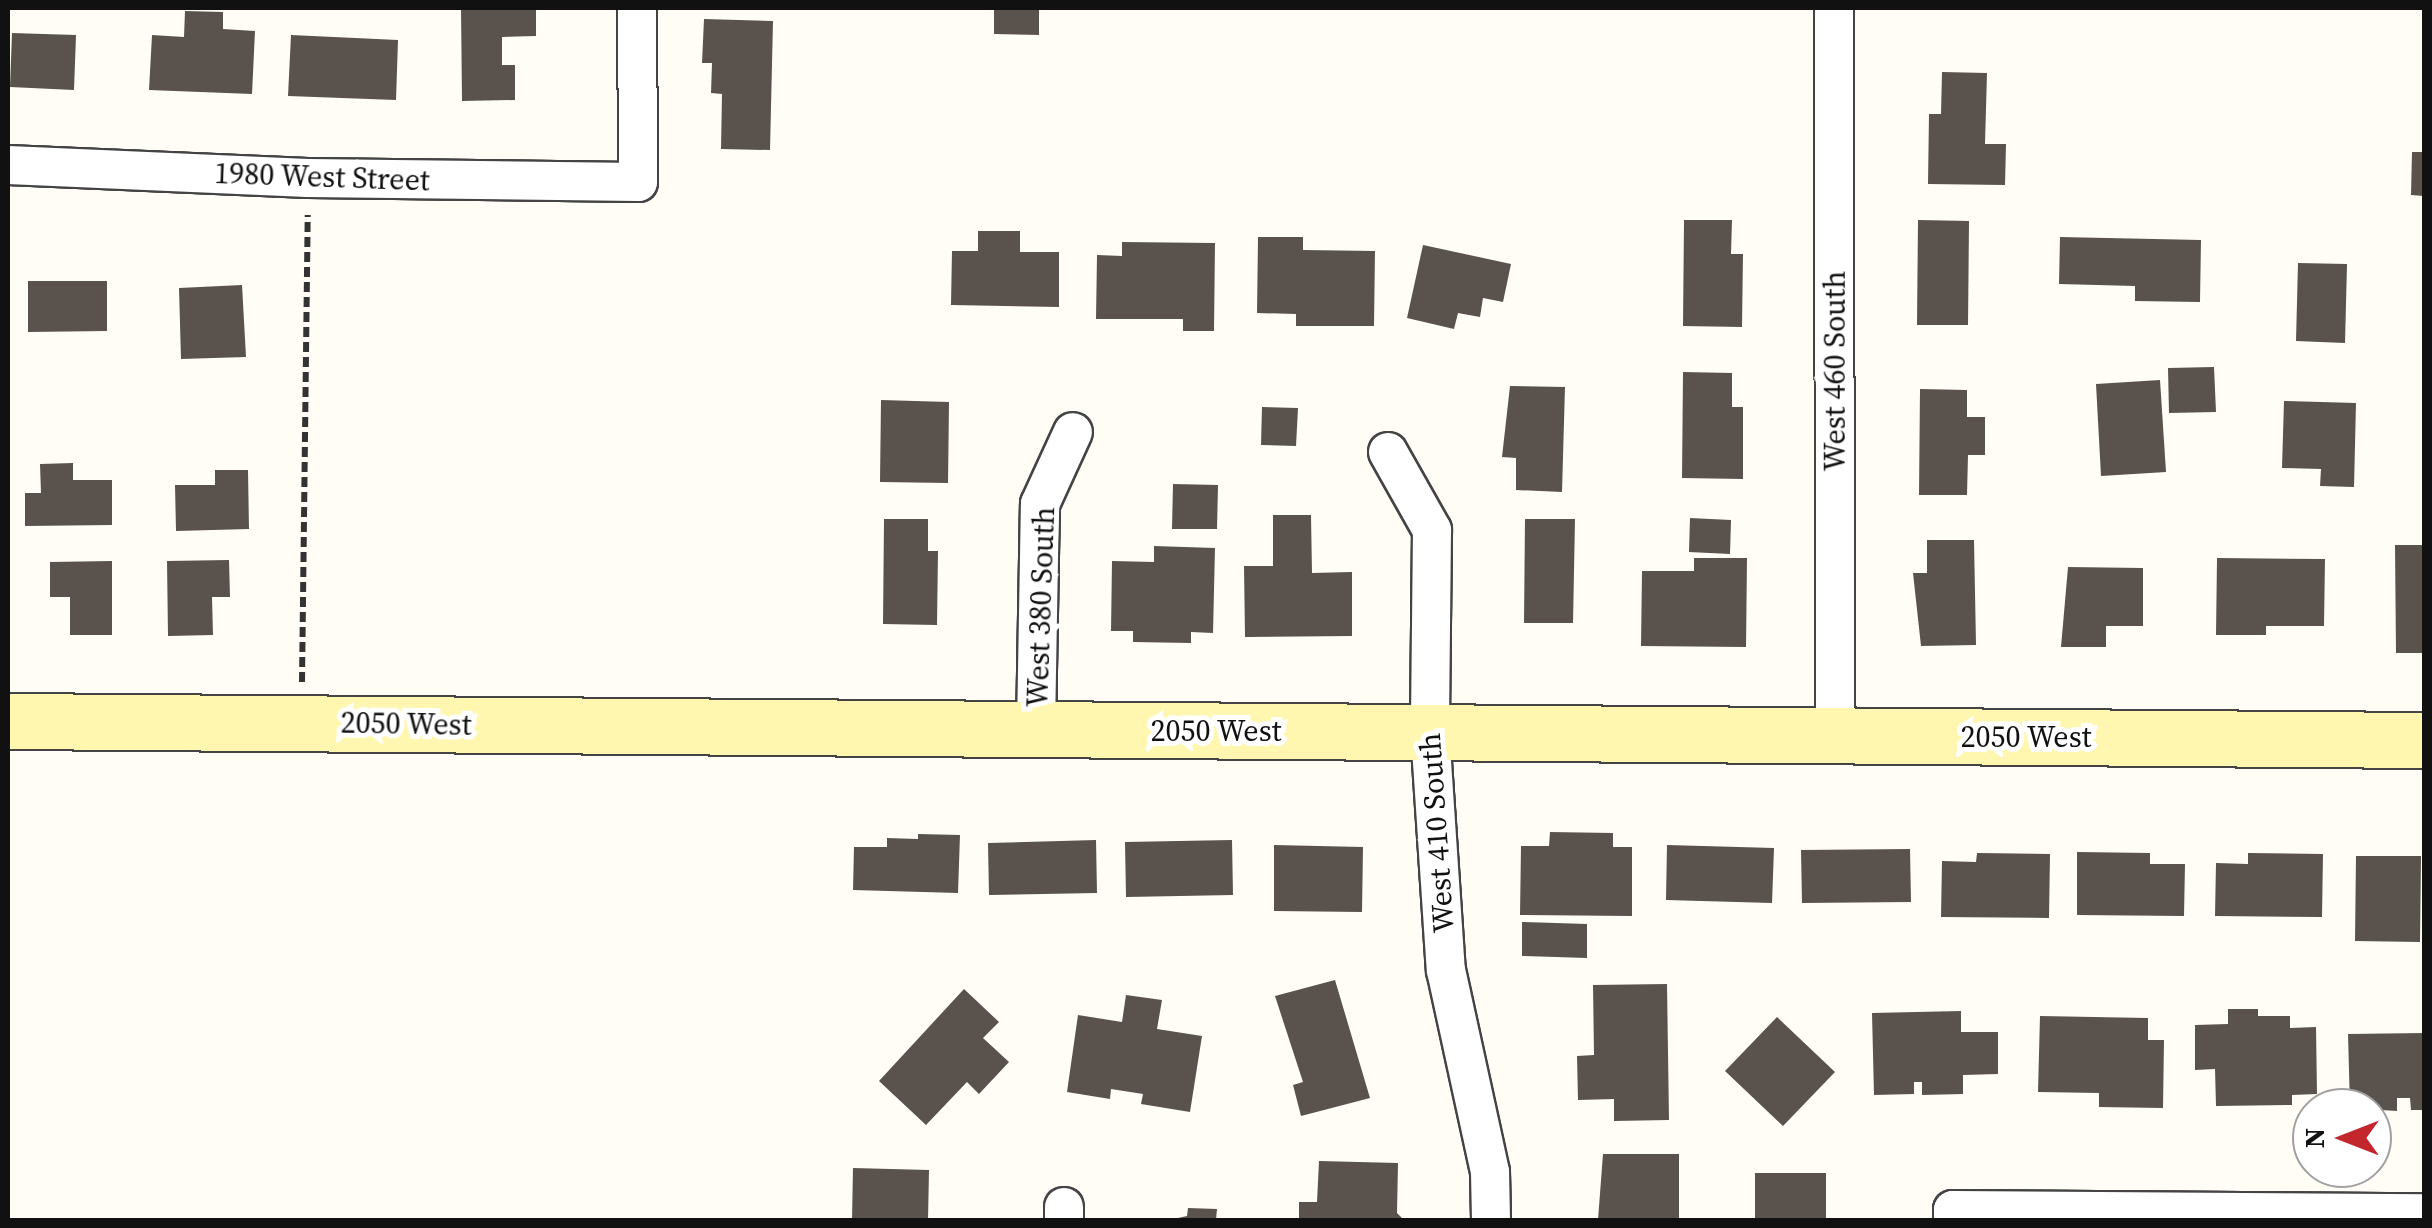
<!DOCTYPE html>
<html>
<head>
<meta charset="utf-8">
<style>
	body { margin:0 }
	#map { position:relative; width:2432px; height:1228px; overflow:hidden; background:#fffdf5; font-family:"Source Serif 4",serif }
	div>[style] { position:absolute }
	.building>* { inset:0; background:#5a524d }
	.path>* { height:6px; margin-top:-3px; transform-origin:0; background:repeating-linear-gradient(90deg,#333 0 10px,transparent 0 15px) }
	.roads { filter:drop-shadow(2px 0 #444) drop-shadow(-2px 0 #444) drop-shadow(0 2px #444) drop-shadow(0 -2px #444) }
	.street>* { height:38px; margin:-19px; padding:0 19px; transform-origin:19px; border-radius:19px; background:#fff }
	.secondary>* { height:55px; margin:-27.5px; padding:0 27.5px; transform-origin:27.5px; border-radius:27.5px; background:#fff6b0 }
	span { translate:-50% -50%; white-space:nowrap; text-align:center; line-height:1.15; -webkit-text-stroke:10px #fff; paint-order:stroke }
	.street-label { font-size:30px; color:#111 }
	.frame { position:absolute; inset:0; border:10px solid #111; pointer-events:none }
	.north { position:absolute; left:2292px; top:1088px; width:100px; height:100px; box-sizing:border-box; background:#fff; border:2px solid #a0a0a0; border-radius:50%; rotate:270deg; font-size:28px; font-weight:700; line-height:40px; text-align:center; color:#111 }
	.north::after { content:''; display:block; margin:auto; width:35px; height:45px; background:#c4262e; clip-path:polygon(50% 0,100% 100%,50% 72%,0 100%) }
</style>
</head>
<body>
<div id="map">
	<div class="building">
		<i style="clip-path:polygon(461px 8px,536px 8px,536px 36px,502px 37px,502px 65px,515px 65px,515px 100px,462px 101px)"></i>
		<i style="clip-path:polygon(994px 8px,1039px 8px,1039px 35px,994px 34px)"></i>
		<i style="clip-path:polygon(185px 11px,223px 12px,223px 29px,255px 31px,252px 94px,149px 90px,152px 35px,184px 37px)"></i>
		<i style="clip-path:polygon(704px 19px,773px 21px,770px 150px,721px 149px,722px 94px,711px 93px,712px 63px,702px 63px)"></i>
		<i style="clip-path:polygon(12px 33px,76px 35px,74px 90px,10px 87px)"></i>
		<i style="clip-path:polygon(291px 35px,398px 40px,396px 100px,288px 96px)"></i>
		<i style="clip-path:polygon(1942px 72px,1987px 73px,1985px 144px,2006px 144px,2005px 185px,1928px 184px,1929px 114px,1941px 114px)"></i>
		<i style="clip-path:polygon(2412px 152px,2424px 152px,2424px 196px,2411px 195px)"></i>
		<i style="clip-path:polygon(1684px 220px,1732px 220px,1731px 254px,1743px 254px,1742px 327px,1683px 326px)"></i>
		<i style="clip-path:polygon(1918px 220px,1969px 221px,1968px 325px,1917px 325px)"></i>
		<i style="clip-path:polygon(978px 231px,1020px 231px,1020px 252px,1059px 252px,1059px 307px,951px 305px,952px 251px,978px 251px)"></i>
		<i style="clip-path:polygon(1258px 237px,1303px 237px,1303px 250px,1375px 251px,1374px 326px,1296px 326px,1296px 314px,1257px 313px)"></i>
		<i style="clip-path:polygon(2060px 237px,2201px 240px,2200px 302px,2135px 301px,2135px 286px,2059px 284px)"></i>
		<i style="clip-path:polygon(1122px 242px,1215px 243px,1214px 331px,1183px 331px,1183px 319px,1096px 319px,1097px 255px,1122px 256px)"></i>
		<i style="clip-path:polygon(1423px 245px,1511px 264px,1503px 302px,1483px 298px,1480px 317px,1458px 313px,1454px 329px,1407px 318px)"></i>
		<i style="clip-path:polygon(2298px 263px,2347px 264px,2345px 343px,2296px 341px)"></i>
		<i style="clip-path:polygon(28px 281px,107px 281px,107px 331px,28px 332px)"></i>
		<i style="clip-path:polygon(242px 285px,246px 357px,181px 359px,179px 288px)"></i>
		<i style="clip-path:polygon(2214px 367px,2216px 412px,2169px 413px,2168px 368px)"></i>
		<i style="clip-path:polygon(1683px 372px,1732px 373px,1732px 407px,1743px 407px,1743px 479px,1682px 478px)"></i>
		<i style="clip-path:polygon(2160px 380px,2166px 472px,2101px 476px,2096px 384px)"></i>
		<i style="clip-path:polygon(1510px 386px,1565px 387px,1562px 492px,1516px 490px,1516px 458px,1502px 457px)"></i>
		<i style="clip-path:polygon(1920px 389px,1967px 390px,1967px 417px,1985px 417px,1985px 455px,1968px 455px,1967px 495px,1919px 495px)"></i>
		<i style="clip-path:polygon(881px 400px,949px 402px,948px 483px,880px 482px)"></i>
		<i style="clip-path:polygon(2284px 401px,2356px 403px,2354px 487px,2320px 486px,2321px 469px,2282px 468px)"></i>
		<i style="clip-path:polygon(1262px 407px,1298px 408px,1296px 446px,1261px 445px)"></i>
		<i style="clip-path:polygon(73px 463px,73px 480px,112px 480px,112px 525px,25px 526px,25px 493px,41px 493px,40px 464px)"></i>
		<i style="clip-path:polygon(215px 470px,248px 470px,249px 529px,176px 531px,175px 485px,215px 485px)"></i>
		<i style="clip-path:polygon(1173px 484px,1218px 485px,1217px 529px,1172px 529px)"></i>
		<i style="clip-path:polygon(1273px 515px,1311px 515px,1312px 573px,1352px 572px,1352px 636px,1245px 637px,1244px 566px,1273px 566px)"></i>
		<i style="clip-path:polygon(1690px 518px,1731px 520px,1730px 554px,1689px 552px)"></i>
		<i style="clip-path:polygon(884px 519px,928px 519px,928px 551px,938px 551px,937px 625px,883px 624px)"></i>
		<i style="clip-path:polygon(1525px 519px,1575px 519px,1573px 623px,1524px 623px)"></i>
		<i style="clip-path:polygon(1927px 540px,1974px 540px,1976px 645px,1921px 646px,1913px 573px,1927px 573px)"></i>
		<i style="clip-path:polygon(2395px 545px,2424px 545px,2424px 653px,2396px 653px)"></i>
		<i style="clip-path:polygon(1154px 546px,1215px 548px,1213px 633px,1191px 632px,1191px 643px,1133px 642px,1133px 631px,1111px 631px,1112px 561px,1154px 562px)"></i>
		<i style="clip-path:polygon(1694px 558px,1747px 558px,1746px 647px,1641px 646px,1642px 571px,1694px 571px)"></i>
		<i style="clip-path:polygon(2217px 558px,2325px 559px,2324px 626px,2266px 626px,2266px 635px,2216px 635px)"></i>
		<i style="clip-path:polygon(229px 560px,230px 597px,212px 597px,213px 635px,168px 636px,167px 561px)"></i>
		<i style="clip-path:polygon(112px 561px,112px 635px,70px 635px,70px 597px,50px 597px,50px 562px)"></i>
		<i style="clip-path:polygon(2068px 567px,2143px 568px,2143px 626px,2106px 626px,2106px 647px,2061px 647px)"></i>
		<i style="clip-path:polygon(1550px 832px,1613px 833px,1613px 847px,1632px 847px,1632px 916px,1520px 915px,1521px 846px,1549px 846px)"></i>
		<i style="clip-path:polygon(918px 834px,960px 835px,958px 893px,853px 890px,854px 847px,887px 847px,887px 838px,918px 839px)"></i>
		<i style="clip-path:polygon(1096px 840px,1097px 893px,989px 895px,988px 843px)"></i>
		<i style="clip-path:polygon(1232px 840px,1233px 895px,1126px 897px,1125px 842px)"></i>
		<i style="clip-path:polygon(1274px 845px,1363px 847px,1362px 912px,1274px 911px)"></i>
		<i style="clip-path:polygon(1667px 845px,1774px 848px,1772px 903px,1666px 900px)"></i>
		<i style="clip-path:polygon(1910px 849px,1911px 902px,1802px 903px,1801px 850px)"></i>
		<i style="clip-path:polygon(2077px 852px,2150px 853px,2150px 864px,2185px 864px,2184px 916px,2077px 915px)"></i>
		<i style="clip-path:polygon(1977px 853px,2050px 854px,2049px 918px,1941px 917px,1942px 861px,1976px 862px)"></i>
		<i style="clip-path:polygon(2248px 853px,2323px 854px,2322px 917px,2215px 916px,2216px 863px,2248px 864px)"></i>
		<i style="clip-path:polygon(2356px 856px,2421px 856px,2420px 942px,2355px 941px)"></i>
		<i style="clip-path:polygon(1522px 922px,1587px 924px,1587px 958px,1522px 956px)"></i>
		<i style="clip-path:polygon(1335px 980px,1370px 1098px,1301px 1116px,1293px 1085px,1303px 1082px,1275px 996px)"></i>
		<i style="clip-path:polygon(1667px 984px,1669px 1120px,1614px 1121px,1614px 1099px,1578px 1100px,1577px 1056px,1594px 1055px,1593px 985px)"></i>
		<i style="clip-path:polygon(964px 989px,999px 1022px,983px 1038px,1009px 1062px,979px 1094px,967px 1082px,926px 1125px,879px 1081px)"></i>
		<i style="clip-path:polygon(1126px 995px,1162px 1000px,1157px 1029px,1202px 1036px,1190px 1112px,1141px 1104px,1143px 1094px,1111px 1089px,1110px 1099px,1067px 1092px,1078px 1015px,1122px 1022px)"></i>
		<i style="clip-path:polygon(2228px 1009px,2258px 1009px,2258px 1016px,2290px 1016px,2290px 1028px,2316px 1027px,2317px 1094px,2292px 1095px,2292px 1105px,2216px 1106px,2215px 1069px,2195px 1070px,2195px 1025px,2228px 1024px)"></i>
		<i style="clip-path:polygon(1961px 1011px,1961px 1032px,1998px 1032px,1998px 1074px,1963px 1075px,1963px 1094px,1922px 1095px,1922px 1082px,1914px 1082px,1914px 1094px,1874px 1095px,1872px 1013px)"></i>
		<i style="clip-path:polygon(2040px 1016px,2148px 1018px,2148px 1040px,2164px 1040px,2163px 1108px,2099px 1107px,2099px 1093px,2038px 1092px)"></i>
		<i style="clip-path:polygon(1777px 1017px,1835px 1072px,1783px 1126px,1725px 1071px)"></i>
		<i style="clip-path:polygon(2424px 1033px,2424px 1110px,2411px 1110px,2410px 1098px,2397px 1098px,2397px 1111px,2350px 1108px,2348px 1034px)"></i>
		<i style="clip-path:polygon(1603px 1154px,1679px 1154px,1679px 1220px,1598px 1220px)"></i>
		<i style="clip-path:polygon(1319px 1161px,1398px 1163px,1397px 1213px,1404px 1220px,1299px 1220px,1299px 1202px,1317px 1202px)"></i>
		<i style="clip-path:polygon(853px 1168px,929px 1170px,928px 1220px,852px 1220px)"></i>
		<i style="clip-path:polygon(1755px 1173px,1826px 1173px,1826px 1220px,1755px 1220px)"></i>
		<i style="clip-path:polygon(1188px 1208px,1217px 1209px,1216px 1220px,1169px 1220px,1187px 1216px)"></i>
	</div>
	<div class="path">
		<i style="left:302px;top:682px;width:467px;rotate:-89.3deg"></i>
	</div>
	<div class="roads">
		<div class="street">
			<i style="left:1834px;top:8px;width:727px;rotate:89.92deg"></i>
			<i style="left:8px;top:165px;width:300px;rotate:2.5deg"></i>
			<i style="left:308px;top:178px;width:330px;rotate:0.7deg"></i>
			<i style="left:638px;top:182px;width:174px;rotate:-90.3deg"></i>
			<i style="left:1388px;top:452px;width:90px;rotate:60.6deg"></i>
			<i style="left:1432px;top:530px;width:202px;rotate:90.6deg"></i>
			<i style="left:1430px;top:732px;width:239px;rotate:86.2deg"></i>
			<i style="left:1446px;top:970px;width:207px;rotate:77.7deg"></i>
			<i style="left:1490px;top:1172px;width:48px;rotate:88.8deg"></i>
			<i style="left:1036px;top:729px;width:225px;rotate:-89deg"></i>
			<i style="left:1040px;top:504px;width:79px;rotate:-65.4deg"></i>
			<i style="left:1064px;top:1220px;width:13px;rotate:-90deg"></i>
			<i style="left:1953px;top:1220px;width:10px;rotate:-90deg"></i>
			<i style="left:1953px;top:1210px;width:471px;rotate:0.4deg"></i>
		</div>
		<div class="secondary">
			<i style="left:8px;top:721px;width:2416px;rotate:0.45deg"></i>
		</div>
	</div>
	<div class="street-label">
		<span style="left:322px;top:177px;rotate:2deg">1980 West Street</span>
		<span style="left:1835px;top:371px;rotate:-90deg">West 460 South</span>
		<span style="left:1041px;top:607px;rotate:-88deg">West 380 South</span>
		<span style="left:406px;top:724px;rotate:1deg">2050 West</span>
		<span style="left:1216px;top:731px">2050 West</span>
		<span style="left:2026px;top:737px">2050 West</span>
		<span style="left:1437px;top:833px;rotate:-94deg">West 410 South</span>
	</div>
	<div class="frame"></div>
	<div class="north">N</div>
</div>
</body>
</html>
